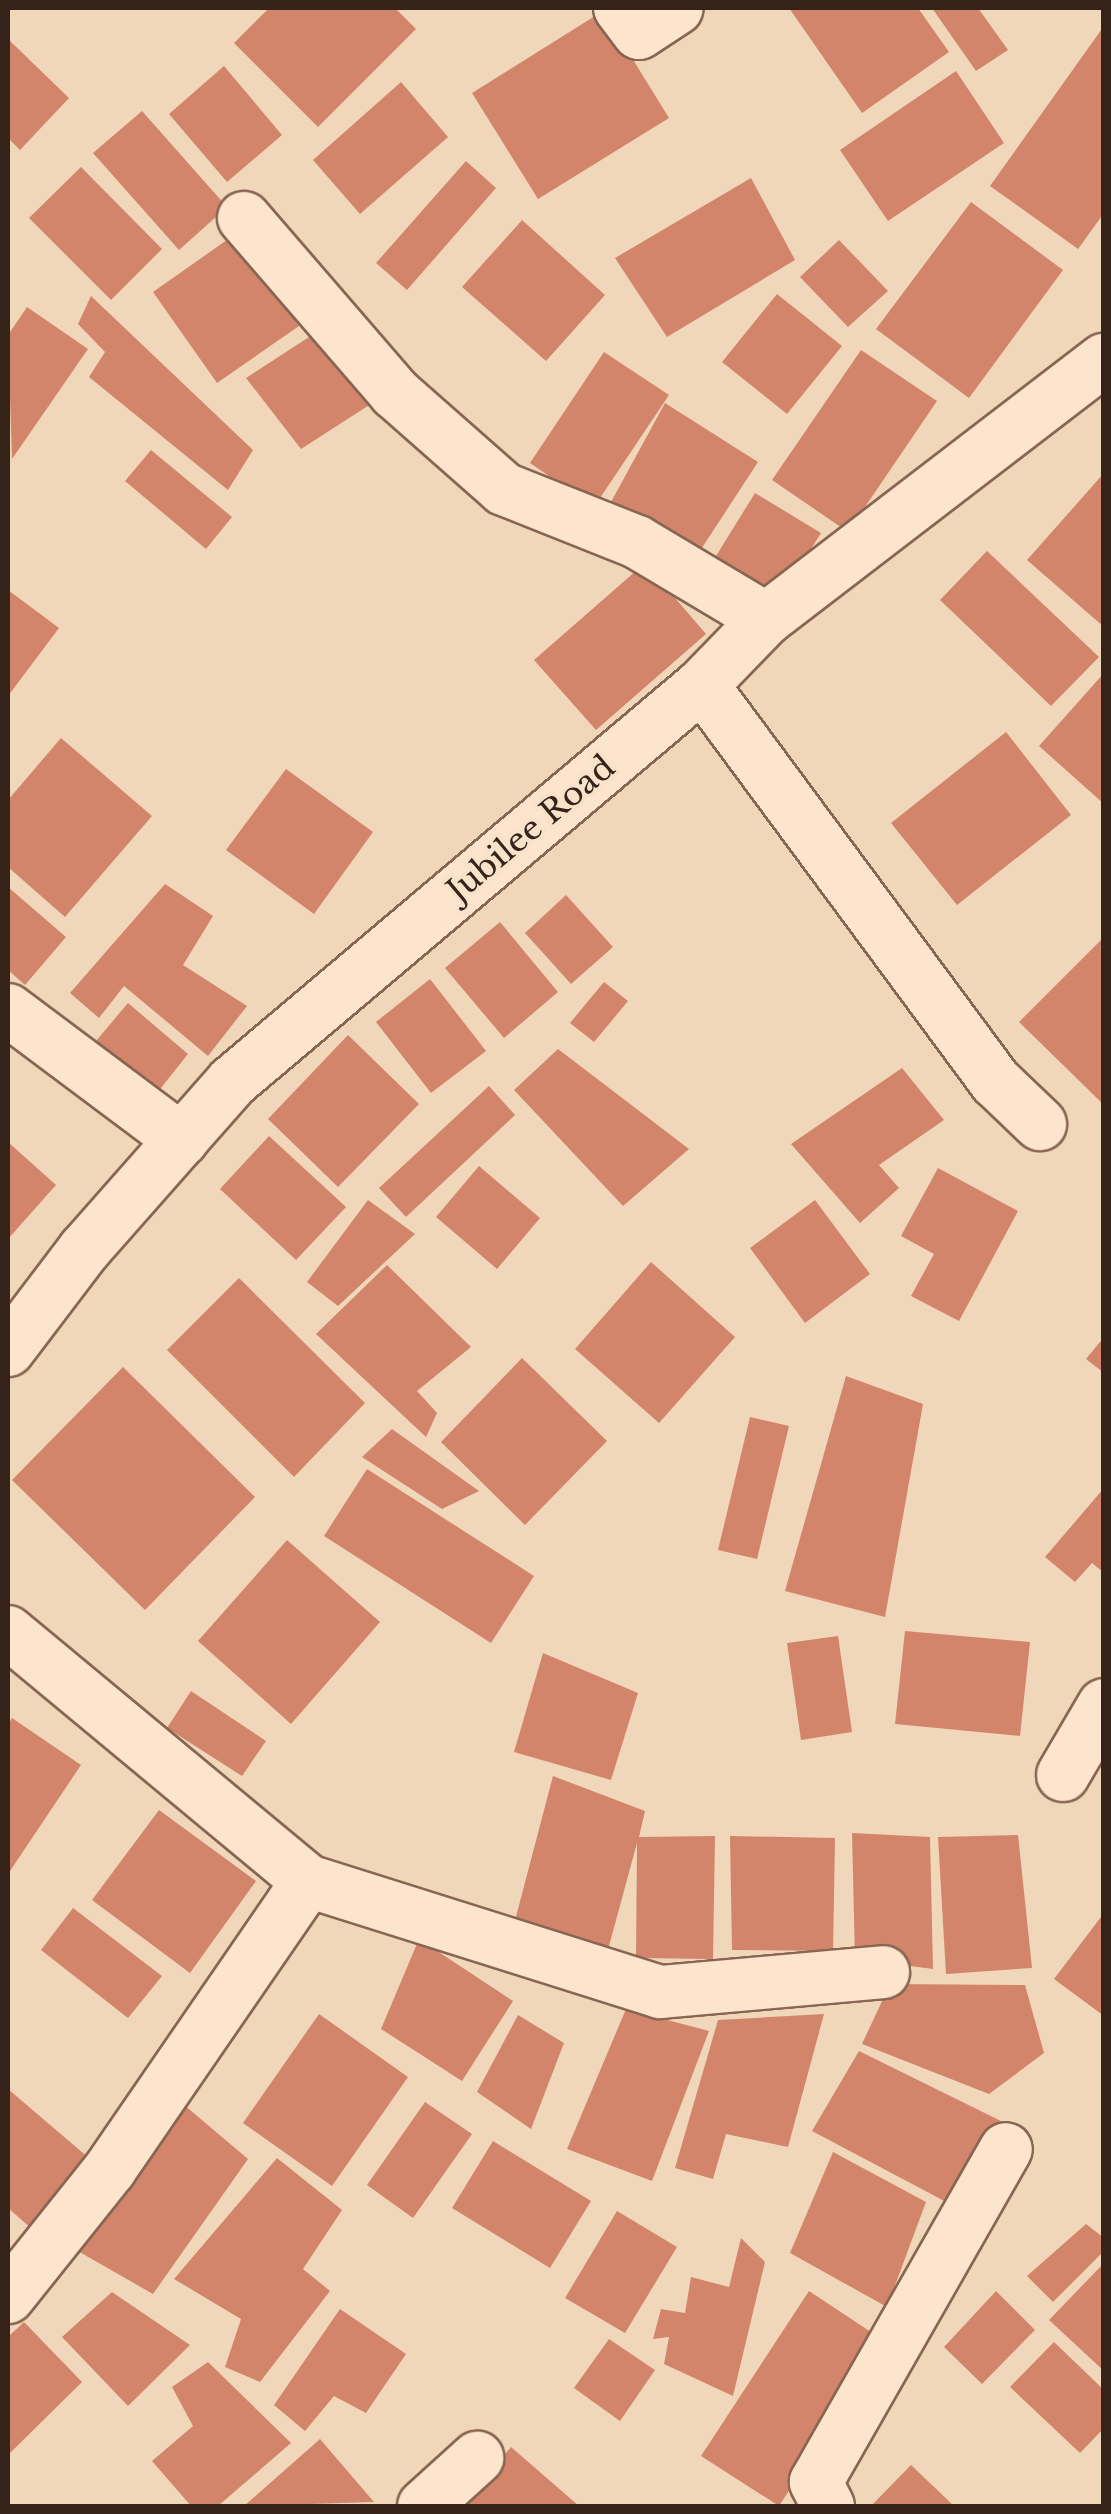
<!DOCTYPE html>
<style>
body{margin:0}
#map{position:relative;width:1111px;height:2514px;overflow:hidden;background:#f1d7b9;font-family:"Libre Baskerville",serif}
div>[style]{position:absolute}
[style*='--x']{left:calc(var(--x)*1px);top:calc(var(--y)*1px);width:calc(var(--w)*1px);rotate:calc(var(--a)*1deg)}
.building>*{inset:0;background:#d2856b}
.roads{filter:drop-shadow(2px 0 #886652) drop-shadow(-2px 0 #886652) drop-shadow(0 2px #886652) drop-shadow(0 -2px #886652)}
.street>*{height:52px;margin:-26px;padding:0 26px;transform-origin:26px;border-radius:26px;background:#fce5cc}
span{translate:-50% -50%;white-space:nowrap;text-align:center;line-height:1.15;-webkit-text-stroke:8px #f8e2c9;paint-order:stroke}
.street-label{font-size:32px;color:#352219}
.frame{position:absolute;inset:0;border:10px solid #352219;pointer-events:none}
</style>
<div id="map">
<div class="building">
<div style="clip-path:polygon(269px 8px,395px 8px,416px 29px,318px 127px,234px 43px)"></div>
<div style="clip-path:polygon(789px 8px,918px 8px,949px 52px,862px 113px)"></div>
<div style="clip-path:polygon(932px 8px,978px 8px,1008px 50px,976px 71px)"></div>
<div style="clip-path:polygon(603px 11px,669px 118px,538px 199px,472px 93px)"></div>
<div style="clip-path:polygon(1104px 26px,1104px 213px,1078px 249px,990px 186px)"></div>
<div style="clip-path:polygon(8px 39px,69px 98px,20px 150px,8px 138px)"></div>
<div style="clip-path:polygon(224px 66px,282px 135px,227px 182px,169px 114px)"></div>
<div style="clip-path:polygon(956px 71px,1004px 143px,888px 221px,840px 150px)"></div>
<div style="clip-path:polygon(401px 82px,448px 137px,360px 214px,313px 160px)"></div>
<div style="clip-path:polygon(142px 111px,227px 207px,179px 250px,93px 153px)"></div>
<div style="clip-path:polygon(466px 161px,496px 188px,407px 290px,376px 263px)"></div>
<div style="clip-path:polygon(81px 167px,162px 249px,111px 300px,29px 218px)"></div>
<div style="clip-path:polygon(751px 178px,795px 260px,667px 337px,615px 258px)"></div>
<div style="clip-path:polygon(971px 202px,1063px 270px,969px 398px,876px 329px)"></div>
<div style="clip-path:polygon(522px 220px,605px 295px,546px 361px,462px 287px)"></div>
<div style="clip-path:polygon(234px 235px,299px 326px,217px 383px,153px 292px)"></div>
<div style="clip-path:polygon(839px 240px,888px 291px,848px 327px,800px 277px)"></div>
<div style="clip-path:polygon(777px 294px,842px 346px,787px 414px,722px 362px)"></div>
<div style="clip-path:polygon(91px 296px,253px 450px,228px 490px,89px 377px,105px 352px,78px 324px)"></div>
<div style="clip-path:polygon(27px 307px,88px 349px,12px 459px,8px 335px)"></div>
<div style="clip-path:polygon(326px 326px,374px 402px,301px 449px,246px 378px)"></div>
<div style="clip-path:polygon(861px 350px,937px 401px,848px 532px,772px 480px)"></div>
<div style="clip-path:polygon(604px 352px,669px 395px,594px 507px,530px 463px)"></div>
<div style="clip-path:polygon(665px 403px,758px 462px,696px 557px,611px 502px)"></div>
<div style="clip-path:polygon(151px 450px,232px 517px,206px 549px,125px 481px)"></div>
<div style="clip-path:polygon(1104px 473px,1104px 627px,1027px 560px)"></div>
<div style="clip-path:polygon(755px 493px,821px 533px,776px 604px,711px 564px)"></div>
<div style="clip-path:polygon(987px 551px,1099px 657px,1051px 706px,940px 600px)"></div>
<div style="clip-path:polygon(645px 563px,706px 634px,596px 730px,534px 660px)"></div>
<div style="clip-path:polygon(8px 590px,59px 628px,8px 696px)"></div>
<div style="clip-path:polygon(1104px 673px,1104px 804px,1039px 746px)"></div>
<div style="clip-path:polygon(1006px 732px,1071px 815px,957px 905px,891px 823px)"></div>
<div style="clip-path:polygon(61px 738px,152px 816px,65px 917px,8px 867px,8px 800px)"></div>
<div style="clip-path:polygon(286px 769px,373px 832px,314px 914px,226px 850px)"></div>
<div style="clip-path:polygon(165px 884px,213px 916px,183px 965px,247px 1006px,208px 1056px,124px 986px,99px 1018px,70px 993px)"></div>
<div style="clip-path:polygon(8px 887px,66px 937px,25px 985px,8px 970px)"></div>
<div style="clip-path:polygon(566px 895px,613px 947px,571px 984px,525px 933px)"></div>
<div style="clip-path:polygon(500px 922px,558px 992px,504px 1038px,445px 968px)"></div>
<div style="clip-path:polygon(1104px 937px,1104px 1105px,1019px 1022px)"></div>
<div style="clip-path:polygon(430px 979px,486px 1051px,431px 1093px,376px 1022px)"></div>
<div style="clip-path:polygon(604px 982px,628px 1001px,594px 1042px,570px 1023px)"></div>
<div style="clip-path:polygon(128px 1003px,188px 1054px,153px 1098px,91px 1047px)"></div>
<div style="clip-path:polygon(348px 1035px,419px 1104px,338px 1187px,268px 1119px)"></div>
<div style="clip-path:polygon(558px 1049px,689px 1149px,623px 1206px,514px 1090px)"></div>
<div style="clip-path:polygon(902px 1068px,944px 1120px,879px 1165px,899px 1188px,860px 1223px,791px 1144px)"></div>
<div style="clip-path:polygon(489px 1086px,515px 1115px,406px 1217px,379px 1188px)"></div>
<div style="clip-path:polygon(269px 1136px,346px 1207px,296px 1260px,220px 1189px)"></div>
<div style="clip-path:polygon(8px 1142px,56px 1185px,8px 1239px)"></div>
<div style="clip-path:polygon(479px 1166px,540px 1218px,497px 1269px,436px 1217px)"></div>
<div style="clip-path:polygon(938px 1168px,1018px 1211px,959px 1321px,911px 1296px,934px 1254px,901px 1236px)"></div>
<div style="clip-path:polygon(368px 1200px,415px 1234px,338px 1306px,307px 1282px)"></div>
<div style="clip-path:polygon(815px 1200px,870px 1274px,805px 1323px,750px 1248px)"></div>
<div style="clip-path:polygon(651px 1262px,735px 1337px,659px 1423px,575px 1349px)"></div>
<div style="clip-path:polygon(387px 1265px,471px 1347px,417px 1391px,437px 1413px,426px 1437px,316px 1334px)"></div>
<div style="clip-path:polygon(239px 1278px,365px 1403px,294px 1477px,167px 1350px)"></div>
<div style="clip-path:polygon(1104px 1337px,1104px 1373px,1086px 1359px)"></div>
<div style="clip-path:polygon(522px 1358px,607px 1441px,525px 1525px,441px 1442px)"></div>
<div style="clip-path:polygon(123px 1367px,255px 1497px,145px 1610px,12px 1480px)"></div>
<div style="clip-path:polygon(846px 1376px,923px 1404px,885px 1617px,785px 1591px)"></div>
<div style="clip-path:polygon(750px 1417px,789px 1426px,757px 1559px,718px 1550px)"></div>
<div style="clip-path:polygon(392px 1429px,479px 1491px,442px 1509px,362px 1457px)"></div>
<div style="clip-path:polygon(367px 1469px,534px 1576px,491px 1643px,324px 1536px)"></div>
<div style="clip-path:polygon(1104px 1488px,1104px 1573px,1092px 1563px,1075px 1582px,1045px 1557px)"></div>
<div style="clip-path:polygon(287px 1540px,380px 1622px,291px 1724px,198px 1641px)"></div>
<div style="clip-path:polygon(905px 1631px,1030px 1642px,1020px 1736px,895px 1724px)"></div>
<div style="clip-path:polygon(838px 1636px,852px 1732px,801px 1740px,787px 1643px)"></div>
<div style="clip-path:polygon(543px 1653px,638px 1693px,611px 1780px,514px 1752px)"></div>
<div style="clip-path:polygon(191px 1691px,266px 1741px,242px 1776px,167px 1728px)"></div>
<div style="clip-path:polygon(12px 1718px,81px 1765px,8px 1874px,8px 1724px)"></div>
<div style="clip-path:polygon(553px 1776px,645px 1811px,639px 1837px,715px 1836px,713px 1959px,636px 1958px,637px 1843px,606px 1957px,513px 1928px)"></div>
<div style="clip-path:polygon(159px 1810px,256px 1881px,190px 1973px,92px 1900px)"></div>
<div style="clip-path:polygon(852px 1833px,930px 1837px,933px 1969px,855px 1959px)"></div>
<div style="clip-path:polygon(1018px 1835px,1032px 1968px,946px 1974px,938px 1837px)"></div>
<div style="clip-path:polygon(730px 1836px,835px 1838px,833px 1951px,732px 1950px)"></div>
<div style="clip-path:polygon(73px 1908px,162px 1976px,128px 2018px,41px 1950px)"></div>
<div style="clip-path:polygon(1104px 1913px,1104px 2016px,1054px 1979px)"></div>
<div style="clip-path:polygon(419px 1939px,513px 2001px,462px 2081px,381px 2029px)"></div>
<div style="clip-path:polygon(890px 1984px,1025px 1985px,1044px 2053px,989px 2094px,862px 2044px)"></div>
<div style="clip-path:polygon(626px 2009px,709px 2031px,652px 2181px,567px 2149px)"></div>
<div style="clip-path:polygon(319px 2014px,408px 2077px,332px 2186px,243px 2123px)"></div>
<div style="clip-path:polygon(824px 2014px,788px 2147px,726px 2134px,713px 2179px,675px 2168px,718px 2020px)"></div>
<div style="clip-path:polygon(518px 2015px,564px 2043px,531px 2129px,477px 2092px)"></div>
<div style="clip-path:polygon(859px 2051px,1003px 2122px,950px 2204px,812px 2131px)"></div>
<div style="clip-path:polygon(8px 2089px,90px 2159px,32px 2229px,8px 2208px)"></div>
<div style="clip-path:polygon(425px 2102px,472px 2134px,413px 2218px,367px 2185px)"></div>
<div style="clip-path:polygon(183px 2104px,248px 2159px,153px 2294px,62px 2242px)"></div>
<div style="clip-path:polygon(493px 2141px,591px 2201px,550px 2268px,452px 2208px)"></div>
<div style="clip-path:polygon(833px 2152px,926px 2202px,887px 2307px,790px 2253px)"></div>
<div style="clip-path:polygon(277px 2158px,342px 2210px,303px 2269px,330px 2291px,260px 2382px,225px 2367px,241px 2319px,174px 2279px)"></div>
<div style="clip-path:polygon(617px 2211px,677px 2247px,625px 2333px,565px 2298px)"></div>
<div style="clip-path:polygon(1086px 2224px,1104px 2238px,1104px 2251px,1053px 2302px,1027px 2276px)"></div>
<div style="clip-path:polygon(741px 2238px,765px 2262px,733px 2396px,664px 2364px,669px 2337px,653px 2339px,661px 2309px,685px 2313px,691px 2277px,729px 2287px)"></div>
<div style="clip-path:polygon(1104px 2263px,1104px 2371px,1049px 2320px)"></div>
<div style="clip-path:polygon(809px 2291px,886px 2342px,779px 2506px,701px 2456px)"></div>
<div style="clip-path:polygon(996px 2291px,1035px 2330px,982px 2384px,944px 2347px)"></div>
<div style="clip-path:polygon(112px 2292px,190px 2345px,128px 2406px,62px 2337px)"></div>
<div style="clip-path:polygon(340px 2309px,406px 2354px,366px 2413px,334px 2396px,305px 2431px,274px 2405px)"></div>
<div style="clip-path:polygon(24px 2322px,82px 2382px,8px 2455px,8px 2337px)"></div>
<div style="clip-path:polygon(609px 2339px,655px 2370px,620px 2421px,574px 2388px)"></div>
<div style="clip-path:polygon(1054px 2342px,1104px 2390px,1104px 2428px,1080px 2453px,1010px 2387px)"></div>
<div style="clip-path:polygon(208px 2362px,291px 2443px,218px 2506px,191px 2506px,152px 2461px,193px 2426px,172px 2387px)"></div>
<div style="clip-path:polygon(320px 2439px,374px 2502px,244px 2506px)"></div>
<div style="clip-path:polygon(511px 2447px,579px 2506px,460px 2506px)"></div>
<div style="clip-path:polygon(911px 2465px,954px 2506px,871px 2506px)"></div>
</div>
<div class="roads">
<div class="street">
<div style="--x:620;--y:8;--w:31;--a:53"></div>
<div style="--x:639;--y:33;--w:45;--a:-33.3"></div>
<div style="--x:244;--y:218;--w:231;--a:49.2"></div>
<div style="--x:395;--y:393;--w:145;--a:41.4"></div>
<div style="--x:504;--y:489;--w:143;--a:21.7"></div>
<div style="--x:637;--y:542;--w:150;--a:30.8"></div>
<div style="--x:702;--y:685;--w:494;--a:53.5"></div>
<div style="--x:996;--y:1082;--w:61;--a:43.7"></div>
<div style="--x:8;--y:1010;--w:217;--a:36.8"></div>
<div style="--x:8;--y:1350;--w:126;--a:-52.8"></div>
<div style="--x:84;--y:1250;--w:224;--a:-48.6"></div>
<div style="--x:232;--y:1082;--w:615;--a:-40.19"></div>
<div style="--x:702;--y:685;--w:92;--a:-45.9"></div>
<div style="--x:766;--y:619;--w:426;--a:-37.5"></div>
<div style="--x:8;--y:1632;--w:390;--a:39.7"></div>
<div style="--x:1063;--y:1775;--w:81;--a:-59.6"></div>
<div style="--x:8;--y:2297;--w:164;--a:-51.4"></div>
<div style="--x:110;--y:2169;--w:349;--a:-55.5"></div>
<div style="--x:308;--y:1881;--w:369;--a:17.5"></div>
<div style="--x:660;--y:1992;--w:224;--a:-5.1"></div>
<div style="--x:424;--y:2506;--w:72;--a:-42.2"></div>
<div style="--x:828;--y:2506;--w:27;--a:-117"></div>
<div style="--x:816;--y:2482;--w:383;--a:-60.3"></div>
</div>
</div>
<div class="street-label">
<span style="left:531px;top:829px;rotate:-40deg">Jubilee Road</span>
</div>
<div class="frame"></div>
</div>
